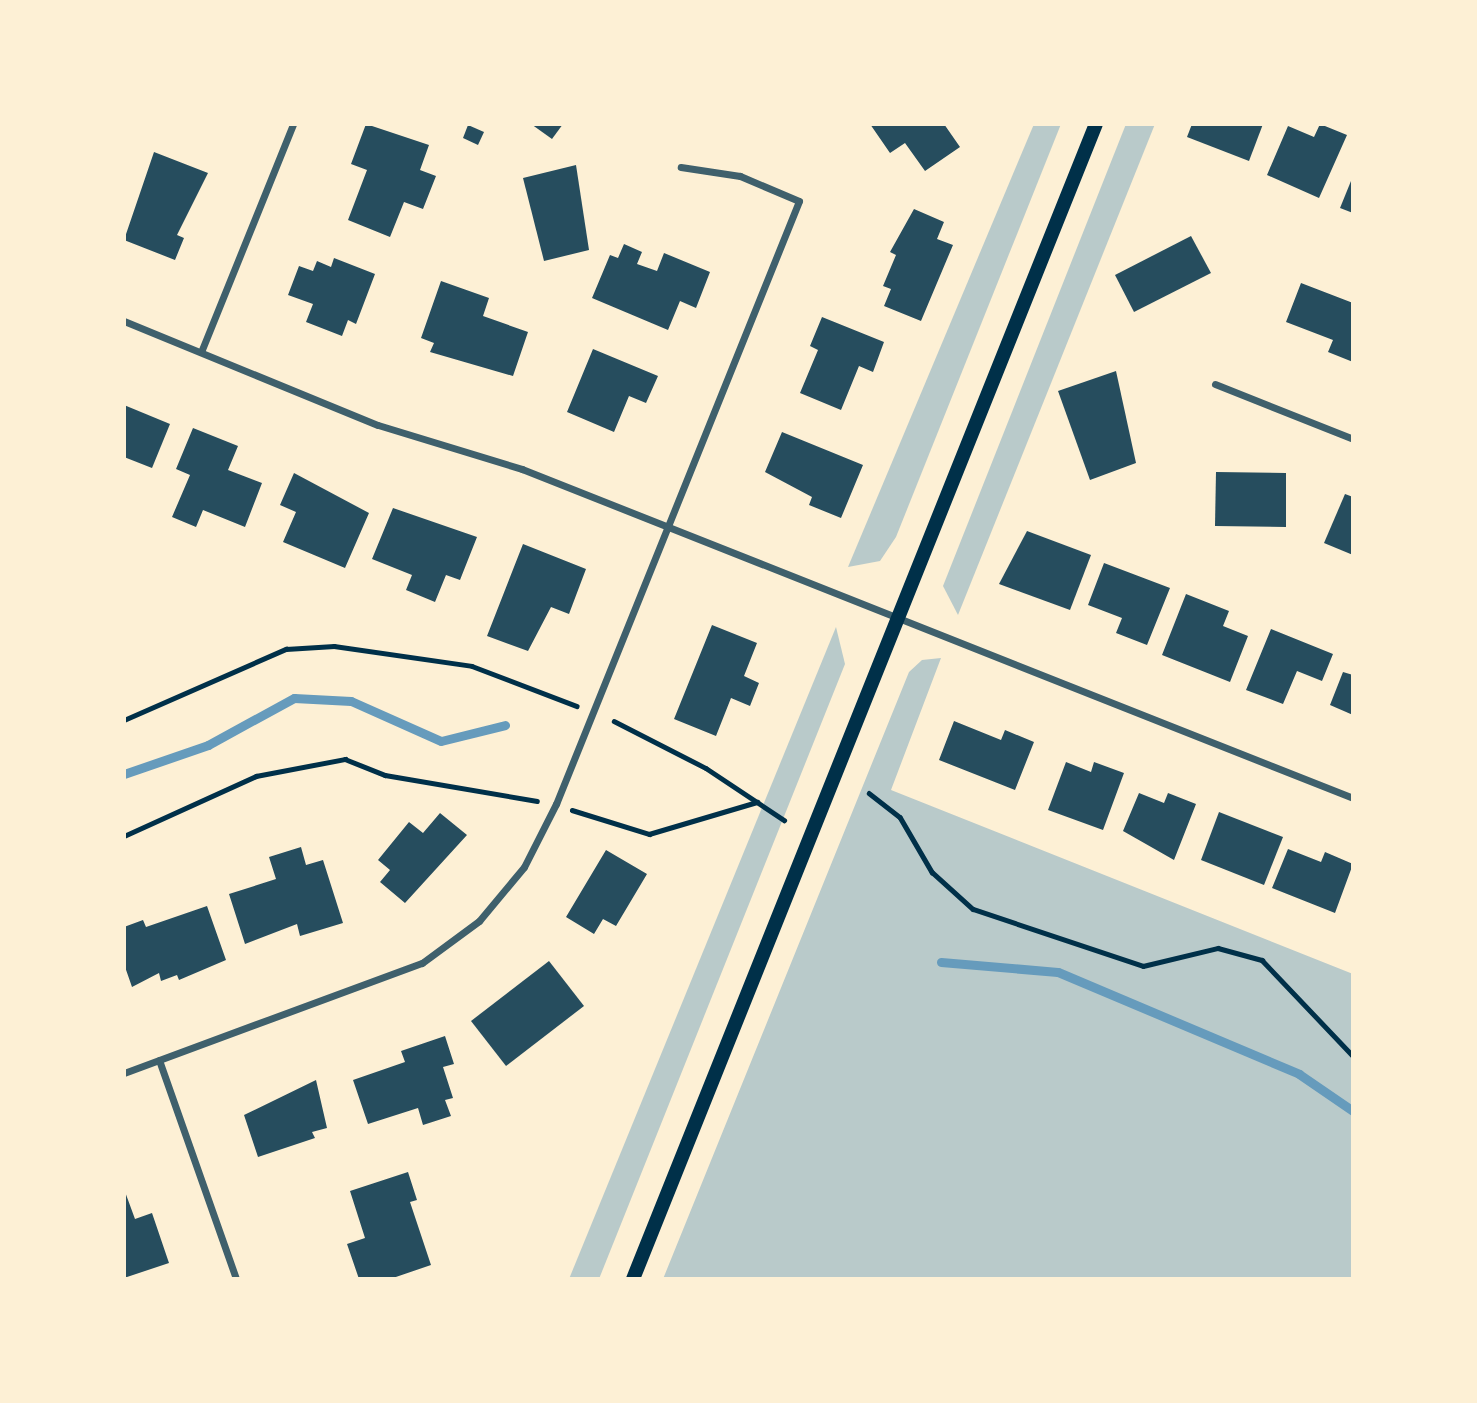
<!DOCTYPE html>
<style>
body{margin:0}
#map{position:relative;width:1477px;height:1403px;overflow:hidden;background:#fdf0d5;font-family:"Work Sans",sans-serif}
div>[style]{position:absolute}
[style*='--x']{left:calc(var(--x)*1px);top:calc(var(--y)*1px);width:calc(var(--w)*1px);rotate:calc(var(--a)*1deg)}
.green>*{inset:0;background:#b9caca}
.stream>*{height:9px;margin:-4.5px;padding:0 4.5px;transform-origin:4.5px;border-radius:4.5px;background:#669bbc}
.building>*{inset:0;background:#264d5e}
.path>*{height:4.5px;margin:-2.25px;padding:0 2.25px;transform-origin:2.25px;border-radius:2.25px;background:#003049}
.minor>*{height:7px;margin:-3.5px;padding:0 3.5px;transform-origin:3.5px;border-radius:3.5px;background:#3f606c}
.secondary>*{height:14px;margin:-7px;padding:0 7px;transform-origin:7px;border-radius:7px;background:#003049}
span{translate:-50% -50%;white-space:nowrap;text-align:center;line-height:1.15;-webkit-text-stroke:7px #fdf0d5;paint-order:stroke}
.frame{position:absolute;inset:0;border:126px solid #fdf0d5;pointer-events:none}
</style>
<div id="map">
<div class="green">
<div style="clip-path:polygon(1034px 124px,1061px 124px,896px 537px,880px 561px,848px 567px)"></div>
<div style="clip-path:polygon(1126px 124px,1155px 124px,958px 615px,943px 586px)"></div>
<div style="clip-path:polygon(836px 627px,845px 664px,599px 1279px,569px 1279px)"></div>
<div style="clip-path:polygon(941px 658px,891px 790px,1353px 974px,1353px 1279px,663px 1279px,909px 672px,922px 660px)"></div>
</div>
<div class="stream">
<div style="--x:124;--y:774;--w:89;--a:-19"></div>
<div style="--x:208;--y:745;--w:98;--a:-28.7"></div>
<div style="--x:294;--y:698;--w:57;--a:3"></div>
<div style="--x:351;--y:701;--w:98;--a:24"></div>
<div style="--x:441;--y:741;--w:66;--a:-14"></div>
<div style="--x:941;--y:962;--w:117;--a:4.9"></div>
<div style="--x:1058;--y:972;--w:262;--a:22.9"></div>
<div style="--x:1299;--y:1074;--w:65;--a:34.4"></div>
</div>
<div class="building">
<div style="clip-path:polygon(366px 124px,429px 145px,420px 170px,436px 176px,423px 209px,404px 202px,390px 237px,348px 220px,367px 170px,351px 164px)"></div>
<div style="clip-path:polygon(531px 124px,563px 124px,552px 139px)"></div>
<div style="clip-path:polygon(870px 124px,944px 124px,960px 147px,925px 171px,905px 143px,890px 153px)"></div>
<div style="clip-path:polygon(1192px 124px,1263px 124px,1249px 161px,1187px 137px)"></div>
<div style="clip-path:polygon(1320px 124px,1347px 135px,1319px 198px,1267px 175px,1288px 126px,1314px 137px)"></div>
<div style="clip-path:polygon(468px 125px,484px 132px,478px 145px,463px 138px)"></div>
<div style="clip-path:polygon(154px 152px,208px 173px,177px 235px,184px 238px,175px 260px,124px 240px)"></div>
<div style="clip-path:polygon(576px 165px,589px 250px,544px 261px,523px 178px)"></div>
<div style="clip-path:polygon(1353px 176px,1353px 213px,1340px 208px)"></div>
<div style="clip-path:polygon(914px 209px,944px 222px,937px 239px,953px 245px,921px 321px,884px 306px,891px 289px,883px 286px,896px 255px,890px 252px)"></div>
<div style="clip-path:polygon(1191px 236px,1211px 273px,1134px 312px,1115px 275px)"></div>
<div style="clip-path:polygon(624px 244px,642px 252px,637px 264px,657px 271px,664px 253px,710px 272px,696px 308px,680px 301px,668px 330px,592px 298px,610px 255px,618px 258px)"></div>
<div style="clip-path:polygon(334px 258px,375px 274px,356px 324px,348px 320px,342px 336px,306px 322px,313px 304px,288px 295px,299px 266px,313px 271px,317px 261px,331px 267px)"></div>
<div style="clip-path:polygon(441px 281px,489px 298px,483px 316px,528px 332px,513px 376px,430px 352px,434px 343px,421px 338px)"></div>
<div style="clip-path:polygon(1301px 283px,1353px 303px,1353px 362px,1328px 352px,1333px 340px,1286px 322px)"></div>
<div style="clip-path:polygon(822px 317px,884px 342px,873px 372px,859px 366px,841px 410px,800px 393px,818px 350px,810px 346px)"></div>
<div style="clip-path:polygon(593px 349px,658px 376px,646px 403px,629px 396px,614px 432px,567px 412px)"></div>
<div style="clip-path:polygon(1116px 371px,1136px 463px,1090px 480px,1058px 391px)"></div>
<div style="clip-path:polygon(124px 405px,170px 424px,152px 468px,124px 457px)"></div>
<div style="clip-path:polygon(193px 428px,238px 446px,228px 470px,262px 483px,245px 527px,203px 510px,196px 527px,172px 517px,190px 475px,176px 469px)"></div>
<div style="clip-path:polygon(782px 432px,863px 465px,841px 518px,809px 505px,812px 497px,765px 472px)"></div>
<div style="clip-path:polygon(1216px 472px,1286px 473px,1286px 527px,1215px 526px)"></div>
<div style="clip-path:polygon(294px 473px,369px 513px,345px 568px,283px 542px,296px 512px,280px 505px)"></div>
<div style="clip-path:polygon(1345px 494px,1353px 497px,1353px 555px,1324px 543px)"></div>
<div style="clip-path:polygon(393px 508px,477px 537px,460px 580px,446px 575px,435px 602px,406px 590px,412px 575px,372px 559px)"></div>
<div style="clip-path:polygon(1027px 531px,1091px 555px,1070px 610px,999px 584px)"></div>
<div style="clip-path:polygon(523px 544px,586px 569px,569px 614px,551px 607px,528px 651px,487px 636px)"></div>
<div style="clip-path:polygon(1104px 563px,1170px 588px,1147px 645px,1116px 633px,1122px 618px,1088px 605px)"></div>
<div style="clip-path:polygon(1186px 594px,1229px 611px,1223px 626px,1248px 636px,1230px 682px,1162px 655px)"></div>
<div style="clip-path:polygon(712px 625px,757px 643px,744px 676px,759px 683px,750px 706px,731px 698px,716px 736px,674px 719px)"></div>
<div style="clip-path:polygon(1271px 629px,1333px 654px,1322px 681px,1297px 671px,1283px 704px,1246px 690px)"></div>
<div style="clip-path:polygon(1343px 672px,1353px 675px,1353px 715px,1330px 705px)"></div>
<div style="clip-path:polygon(954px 721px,1001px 740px,1005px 730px,1034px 742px,1015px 790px,939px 760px)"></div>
<div style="clip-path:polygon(1066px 762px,1091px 772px,1094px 762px,1124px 773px,1103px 830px,1048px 810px)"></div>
<div style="clip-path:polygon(1139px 793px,1164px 803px,1168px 793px,1196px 804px,1174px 860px,1123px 831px)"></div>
<div style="clip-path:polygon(1219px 812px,1283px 837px,1264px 885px,1201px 860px)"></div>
<div style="clip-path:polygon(440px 813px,467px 835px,405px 903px,380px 882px,390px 870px,378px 860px,409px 822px,423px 833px)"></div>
<div style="clip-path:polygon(301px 847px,306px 865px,323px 860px,343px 923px,300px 936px,297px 924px,245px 944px,229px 894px,276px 879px,269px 857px)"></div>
<div style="clip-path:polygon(1288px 849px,1321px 862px,1325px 852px,1353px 864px,1335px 913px,1272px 888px)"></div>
<div style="clip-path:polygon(606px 850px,647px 874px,616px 926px,603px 919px,594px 934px,566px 917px)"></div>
<div style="clip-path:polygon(207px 906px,226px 960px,179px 980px,177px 975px,161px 981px,159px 973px,132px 987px,124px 964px,124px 927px,143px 920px,146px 927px)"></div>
<div style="clip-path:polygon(549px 961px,584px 1006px,506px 1066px,471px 1021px)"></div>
<div style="clip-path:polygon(445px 1036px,454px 1064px,443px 1067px,453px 1098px,445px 1100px,451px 1116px,423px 1125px,418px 1108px,368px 1124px,353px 1080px,405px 1062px,401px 1051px)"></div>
<div style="clip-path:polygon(316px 1080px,327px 1128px,312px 1132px,315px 1138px,258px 1157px,244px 1115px)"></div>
<div style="clip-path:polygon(408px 1172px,417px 1200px,410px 1202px,431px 1265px,390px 1279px,359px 1279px,347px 1244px,365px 1238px,350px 1191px)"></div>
<div style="clip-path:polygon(124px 1189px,135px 1219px,152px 1213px,169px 1263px,124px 1278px)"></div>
</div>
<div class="path">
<div style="--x:124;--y:720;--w:177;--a:-23.7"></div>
<div style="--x:286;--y:649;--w:48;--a:-3.6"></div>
<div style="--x:334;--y:646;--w:139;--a:8.2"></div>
<div style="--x:472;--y:666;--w:112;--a:20.9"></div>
<div style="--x:614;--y:721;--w:103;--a:27.1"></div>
<div style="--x:706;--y:768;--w:94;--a:33.7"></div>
<div style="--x:869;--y:793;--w:39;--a:38"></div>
<div style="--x:900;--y:817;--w:64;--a:59.8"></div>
<div style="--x:932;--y:872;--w:55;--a:42.1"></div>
<div style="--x:973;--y:909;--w:179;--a:18.5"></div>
<div style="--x:1143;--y:966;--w:77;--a:-13.5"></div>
<div style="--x:1218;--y:948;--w:46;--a:15.3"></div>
<div style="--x:1262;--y:960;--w:132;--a:46.5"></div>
<div style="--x:572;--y:810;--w:81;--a:17.3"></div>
<div style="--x:649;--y:834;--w:113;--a:-16.5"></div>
<div style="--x:124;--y:836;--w:145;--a:-24.4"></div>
<div style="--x:256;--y:776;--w:91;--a:-10.8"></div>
<div style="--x:345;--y:759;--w:43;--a:21.8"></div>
<div style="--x:385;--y:775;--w:154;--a:9.7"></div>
</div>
<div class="minor">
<div style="--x:124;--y:321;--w:274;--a:22.3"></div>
<div style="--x:378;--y:425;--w:151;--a:17"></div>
<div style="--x:522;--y:469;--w:894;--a:21.6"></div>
<div style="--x:201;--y:352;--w:246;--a:-68"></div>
<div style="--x:1215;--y:384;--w:149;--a:21.7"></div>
<div style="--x:159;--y:1060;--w:232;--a:70.6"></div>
<div style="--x:124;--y:1073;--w:318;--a:-20.3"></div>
<div style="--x:422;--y:963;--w:71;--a:-36.4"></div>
<div style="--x:479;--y:921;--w:70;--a:-50.2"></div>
<div style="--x:524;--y:867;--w:71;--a:-63.1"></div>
<div style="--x:556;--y:804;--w:650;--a:-68.05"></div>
<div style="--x:799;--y:201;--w:64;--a:-157"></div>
<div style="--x:740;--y:176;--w:60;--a:-171.3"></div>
</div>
<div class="secondary">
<div style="--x:633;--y:1279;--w:1244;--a:-68.16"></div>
</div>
<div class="frame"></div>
</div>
